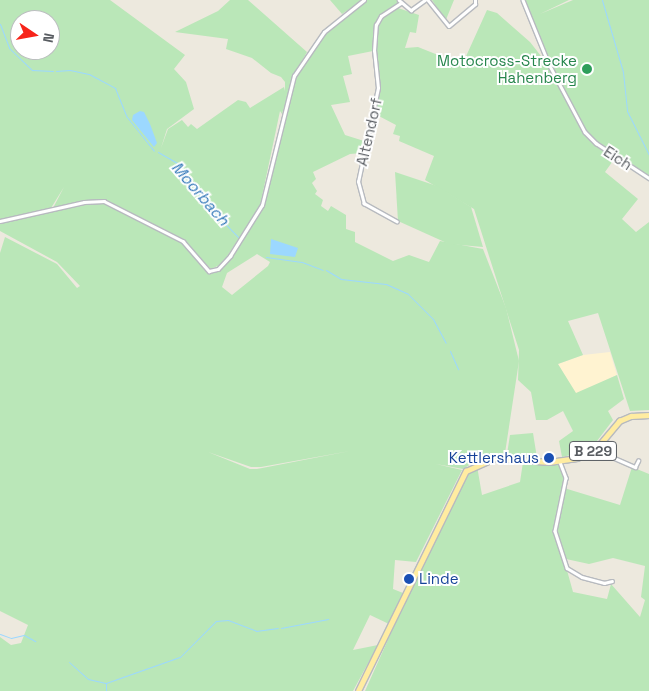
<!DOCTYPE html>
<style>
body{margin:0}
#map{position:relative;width:649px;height:691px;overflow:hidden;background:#ede9de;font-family:"Space Grotesk",sans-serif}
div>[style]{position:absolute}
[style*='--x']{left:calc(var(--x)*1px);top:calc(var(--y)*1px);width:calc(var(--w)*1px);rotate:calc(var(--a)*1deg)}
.commercial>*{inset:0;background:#fff3d1}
.green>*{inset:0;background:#bae7b8}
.water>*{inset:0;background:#9cd8ff}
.stream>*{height:1px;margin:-0.5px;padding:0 0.5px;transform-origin:0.5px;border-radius:0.5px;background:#9cd8ff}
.roads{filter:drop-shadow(1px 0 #b7babf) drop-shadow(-1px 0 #b7babf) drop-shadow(0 1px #b7babf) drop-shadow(0 -1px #b7babf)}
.minor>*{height:2.5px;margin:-1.25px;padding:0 1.25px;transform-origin:1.25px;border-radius:1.25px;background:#fff}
.primary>*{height:4.5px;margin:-2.25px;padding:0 2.25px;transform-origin:2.25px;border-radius:2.25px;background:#ffeca1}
.dots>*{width:14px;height:14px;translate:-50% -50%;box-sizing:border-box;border:2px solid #fff;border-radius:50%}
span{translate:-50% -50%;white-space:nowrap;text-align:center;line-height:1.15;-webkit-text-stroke:4px #fff;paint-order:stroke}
.shield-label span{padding:1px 4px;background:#fff;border:1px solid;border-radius:4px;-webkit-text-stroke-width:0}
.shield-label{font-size:14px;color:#585c61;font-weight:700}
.leisure-label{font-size:15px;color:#27864d}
.right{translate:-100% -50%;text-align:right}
.street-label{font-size:15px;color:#585c61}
.transit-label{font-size:15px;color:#164399}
.left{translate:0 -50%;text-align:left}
.water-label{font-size:16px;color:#3278b8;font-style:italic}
.north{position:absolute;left:10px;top:10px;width:50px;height:50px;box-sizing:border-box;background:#fff;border:1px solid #bcbec0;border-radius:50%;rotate:102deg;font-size:14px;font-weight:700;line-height:20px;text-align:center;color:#585c61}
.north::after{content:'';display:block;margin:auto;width:18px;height:22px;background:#f7241a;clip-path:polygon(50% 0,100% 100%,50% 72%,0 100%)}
</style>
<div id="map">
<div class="commercial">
<div style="clip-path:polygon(610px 352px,617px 375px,576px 394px,558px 364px,583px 355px)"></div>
</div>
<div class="green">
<div style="clip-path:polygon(evenodd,0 0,110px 0,185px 55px,174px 69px,186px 82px,194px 109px,167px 129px,161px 148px,168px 129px,182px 120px,188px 127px,191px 124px,197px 129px,238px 100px,246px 102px,250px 108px,284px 87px,285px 91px,285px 82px,281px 77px,271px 73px,252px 58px,226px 49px,228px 39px,175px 32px,218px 11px,230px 0,248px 0,307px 52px,294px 75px,282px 114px,280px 111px,260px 206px,222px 264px,211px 269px,184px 242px,102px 200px,84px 200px,53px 208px,64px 187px,51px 208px,0 220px,0 0,20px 20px,50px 20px,50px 50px,20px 50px,20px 20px)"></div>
<div style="clip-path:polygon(330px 0,363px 0,342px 14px)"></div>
<div style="clip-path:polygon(evenodd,365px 0,398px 0,400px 3px,378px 20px,373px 51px,348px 56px,352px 74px,343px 76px,350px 102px,331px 105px,345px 135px,364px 141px,362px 153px,350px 154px,313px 172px,316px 179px,312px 183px,317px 191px,315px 194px,323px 200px,321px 206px,328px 211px,331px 206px,346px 215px,346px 229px,355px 232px,355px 242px,393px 261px,409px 255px,429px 262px,440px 241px,483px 249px,506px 308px,519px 361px,505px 453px,482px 457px,463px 469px,436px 464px,462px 470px,416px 562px,395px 560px,393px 589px,403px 593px,389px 624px,370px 615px,353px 650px,378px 645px,353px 691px,0 691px,0 637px,11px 645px,21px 643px,28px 625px,0 611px,0 253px,5px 237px,57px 264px,77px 288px,80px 286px,57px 262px,0 231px,0 222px,101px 202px,182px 242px,209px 272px,221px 269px,263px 206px,294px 76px,324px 33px,365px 0,257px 254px,270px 262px,268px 266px,232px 295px,222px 287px,227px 273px,257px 254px,365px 0,350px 451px,257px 469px,250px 469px,208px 452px,251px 467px,261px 467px,350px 451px)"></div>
<div style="clip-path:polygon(432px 0,454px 0,445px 22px,438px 9px)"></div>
<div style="clip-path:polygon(525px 0,569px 0,540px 14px,573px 0,649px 0,649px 176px,597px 142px,586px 131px,551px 64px)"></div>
<div style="clip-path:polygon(398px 8px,419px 15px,416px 33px,410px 32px,405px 48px,418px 47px,443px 57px,446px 63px,451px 64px,456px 60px,463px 63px,487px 10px,497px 13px,530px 42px,548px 65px,583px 133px,615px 158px,605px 172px,638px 199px,622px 219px,636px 232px,649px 222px,649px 410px,630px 411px,598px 313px,568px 321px,583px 355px,558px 364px,576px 393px,617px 375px,624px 399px,608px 411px,613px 420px,597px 441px,579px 453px,562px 457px,559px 441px,573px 431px,563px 411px,547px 420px,536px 420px,531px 392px,518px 380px,519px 350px,474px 209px,425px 180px,434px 156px,399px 141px,400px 136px,393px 134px,396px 125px,375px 114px,379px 88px,375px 50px,378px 22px)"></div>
<div style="clip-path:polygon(395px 172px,437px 186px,471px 207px,483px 247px,449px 244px,398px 221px)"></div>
<div style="clip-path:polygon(533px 433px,537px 458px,507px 454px,510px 435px)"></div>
<div style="clip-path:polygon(523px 462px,560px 463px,565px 475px,555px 527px,573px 592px,607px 599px,611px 584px,640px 617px,645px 600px,641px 597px,645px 566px,613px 558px,589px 564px,566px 559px,556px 528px,564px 488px,620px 505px,632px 467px,649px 474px,649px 691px,365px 691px,447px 508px,465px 476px,477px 466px,482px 495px,520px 482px)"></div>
</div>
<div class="water">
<div style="clip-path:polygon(140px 111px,144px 112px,150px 124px,157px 143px,154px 147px,132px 120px,133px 115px)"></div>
<div style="clip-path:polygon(271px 239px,298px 248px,295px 257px,270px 254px)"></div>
</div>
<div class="stream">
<div style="--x:602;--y:0;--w:75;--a:73.7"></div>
<div style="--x:623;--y:72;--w:39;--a:84"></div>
<div style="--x:627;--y:111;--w:49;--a:63.4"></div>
<div style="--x:0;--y:24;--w:26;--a:69"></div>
<div style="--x:9;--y:48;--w:32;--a:44"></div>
<div style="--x:32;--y:70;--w:21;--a:3"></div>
<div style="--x:56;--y:71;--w:14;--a:-4"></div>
<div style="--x:70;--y:70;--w:19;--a:12"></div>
<div style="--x:89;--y:74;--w:30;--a:28"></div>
<div style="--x:115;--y:88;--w:31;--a:68"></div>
<div style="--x:127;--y:117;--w:43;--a:51.5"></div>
<div style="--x:158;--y:152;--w:24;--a:30"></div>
<div style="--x:179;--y:164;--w:47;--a:56.3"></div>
<div style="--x:205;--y:203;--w:49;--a:45.8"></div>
<div style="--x:266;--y:257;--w:36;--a:8"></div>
<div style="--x:302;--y:262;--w:22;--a:21"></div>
<div style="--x:326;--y:270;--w:17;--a:31"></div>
<div style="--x:341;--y:279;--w:45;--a:6.3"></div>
<div style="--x:386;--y:284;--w:24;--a:24"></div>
<div style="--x:408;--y:294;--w:35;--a:45"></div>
<div style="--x:433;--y:319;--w:27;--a:62"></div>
<div style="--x:450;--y:351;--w:20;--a:66"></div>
<div style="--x:281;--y:628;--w:48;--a:-10.8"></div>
<div style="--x:0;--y:634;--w:12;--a:20"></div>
<div style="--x:11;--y:638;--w:13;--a:-13"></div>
<div style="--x:24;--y:635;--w:13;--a:29"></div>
<div style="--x:69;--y:662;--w:25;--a:42"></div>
<div style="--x:88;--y:679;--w:18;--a:13"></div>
<div style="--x:106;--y:683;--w:78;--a:-19.4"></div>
<div style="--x:180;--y:657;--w:51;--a:-45"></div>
<div style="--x:216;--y:621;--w:12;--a:-5"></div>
<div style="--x:228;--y:620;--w:30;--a:21"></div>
<div style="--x:256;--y:631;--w:22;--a:-8"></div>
<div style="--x:106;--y:683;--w:8;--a:90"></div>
</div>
<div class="roads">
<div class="minor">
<div style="--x:399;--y:0;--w:16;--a:40"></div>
<div style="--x:411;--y:10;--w:17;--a:-36"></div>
<div style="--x:428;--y:0;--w:33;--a:51"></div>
<div style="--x:449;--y:26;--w:34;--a:-40"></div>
<div style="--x:475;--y:4;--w:4;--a:-90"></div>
<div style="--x:523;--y:0;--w:69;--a:67.9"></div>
<div style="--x:549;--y:64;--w:77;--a:62.1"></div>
<div style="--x:585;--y:132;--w:16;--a:45"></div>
<div style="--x:596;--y:143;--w:64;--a:33.4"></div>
<div style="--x:0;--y:221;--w:86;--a:-12.7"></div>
<div style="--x:84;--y:202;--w:20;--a:-3"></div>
<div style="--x:104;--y:201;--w:89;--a:26.9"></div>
<div style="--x:183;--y:241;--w:40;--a:49"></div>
<div style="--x:209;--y:271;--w:9;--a:-13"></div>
<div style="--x:218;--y:269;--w:18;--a:-47"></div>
<div style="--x:230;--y:256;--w:60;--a:-57.9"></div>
<div style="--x:262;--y:205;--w:133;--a:-76.1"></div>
<div style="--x:294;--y:76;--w:53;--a:-55.7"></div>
<div style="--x:324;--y:32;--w:51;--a:-38.7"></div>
<div style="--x:397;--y:222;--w:38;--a:-151"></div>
<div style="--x:364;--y:204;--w:23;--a:-105"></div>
<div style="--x:358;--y:182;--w:96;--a:-78"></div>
<div style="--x:378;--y:88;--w:37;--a:-96"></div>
<div style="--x:374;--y:51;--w:26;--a:-86"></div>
<div style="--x:376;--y:25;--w:10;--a:-61"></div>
<div style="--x:381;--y:16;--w:24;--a:-33"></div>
<div style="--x:596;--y:450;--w:43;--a:23.6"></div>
<div style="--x:635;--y:467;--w:7;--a:-63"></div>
<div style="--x:560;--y:462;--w:17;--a:69"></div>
<div style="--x:566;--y:478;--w:54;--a:101.7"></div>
<div style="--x:555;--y:531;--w:39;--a:72"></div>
<div style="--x:567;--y:568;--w:17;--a:31"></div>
<div style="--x:582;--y:577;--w:23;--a:15"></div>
<div style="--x:604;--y:583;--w:8;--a:-14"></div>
</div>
<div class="primary">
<div style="--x:358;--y:691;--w:245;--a:-63.9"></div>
<div style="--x:466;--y:471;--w:32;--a:-24"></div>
<div style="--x:495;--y:458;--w:54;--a:4.2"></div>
<div style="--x:549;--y:462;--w:28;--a:-8"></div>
<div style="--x:577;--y:458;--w:20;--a:-24"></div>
<div style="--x:595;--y:450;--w:38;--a:-50"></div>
<div style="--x:619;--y:421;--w:13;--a:-23"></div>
<div style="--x:631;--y:416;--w:18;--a:-3"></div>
</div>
</div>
<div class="dots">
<div style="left:587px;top:69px;background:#2e9e5b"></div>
<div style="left:549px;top:458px;background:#1a4fb4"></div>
<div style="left:409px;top:579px;background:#1a4fb4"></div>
</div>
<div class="shield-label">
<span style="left:593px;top:451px">B 229</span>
</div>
<div class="leisure-label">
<span class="right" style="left:577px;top:69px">Motocross-Strecke<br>Hahenberg</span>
</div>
<div class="street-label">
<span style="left:369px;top:132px;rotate:-77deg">Altendorf</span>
<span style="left:618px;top:158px;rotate:33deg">Eich</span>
</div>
<div class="transit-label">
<span class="right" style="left:539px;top:458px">Kettlershaus</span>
<span class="left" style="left:419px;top:579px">Linde</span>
</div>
<div class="water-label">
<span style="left:200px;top:194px;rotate:49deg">Moorbach</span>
</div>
<div class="north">N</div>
</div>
